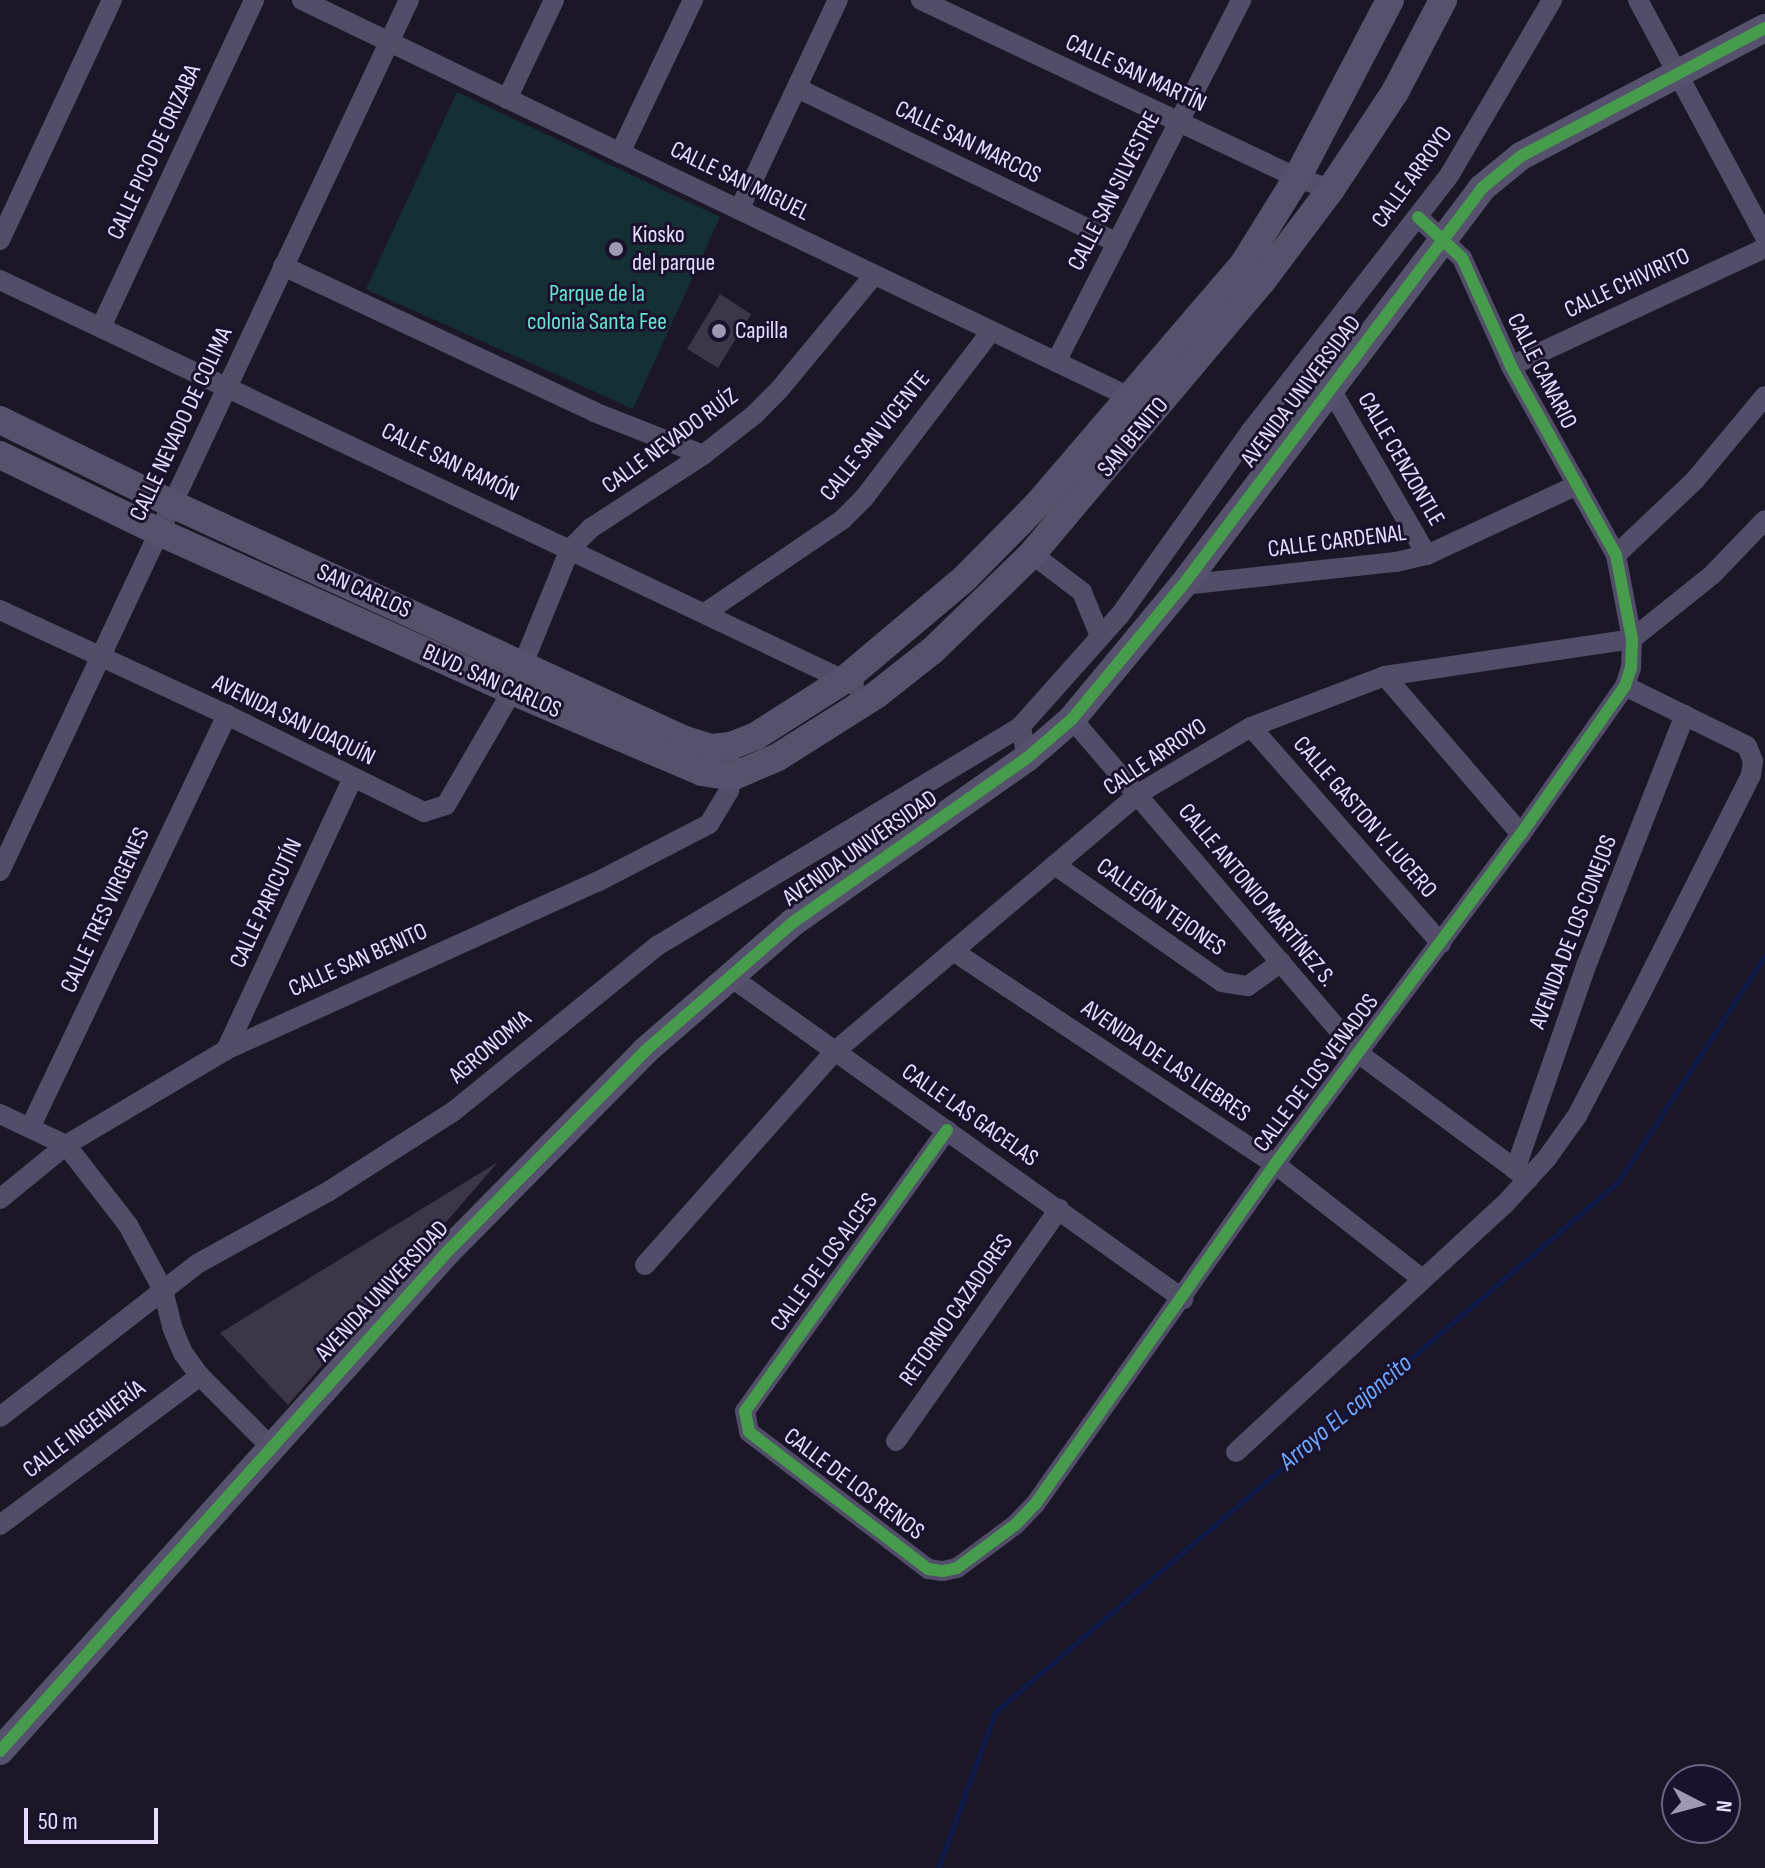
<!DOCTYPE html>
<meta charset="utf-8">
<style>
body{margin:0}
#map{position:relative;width:1765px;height:1868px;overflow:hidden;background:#1c1727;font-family:"Sofia Sans Condensed",sans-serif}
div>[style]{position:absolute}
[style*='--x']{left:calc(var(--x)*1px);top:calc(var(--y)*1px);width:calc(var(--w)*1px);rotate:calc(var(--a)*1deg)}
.green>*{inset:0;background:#153035}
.stream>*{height:5px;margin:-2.5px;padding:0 2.5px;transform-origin:2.5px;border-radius:2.5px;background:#0d1a4a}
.building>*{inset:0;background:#3c3648}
.street>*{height:20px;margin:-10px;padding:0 10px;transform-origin:10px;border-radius:10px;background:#524d68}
.secondary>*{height:28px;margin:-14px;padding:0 14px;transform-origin:14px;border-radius:14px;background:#56516d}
.cycleway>*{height:12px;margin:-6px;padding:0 6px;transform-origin:6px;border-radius:6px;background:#469c4c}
.dots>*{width:22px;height:22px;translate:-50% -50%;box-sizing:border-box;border:4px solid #1a112d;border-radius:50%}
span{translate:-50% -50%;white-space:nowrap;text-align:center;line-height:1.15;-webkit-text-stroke:6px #1a112d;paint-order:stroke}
.street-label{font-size:24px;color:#e6deff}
.poi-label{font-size:24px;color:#e6deff}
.left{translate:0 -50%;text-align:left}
.park-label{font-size:24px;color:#66e3d3}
.water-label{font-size:26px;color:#6ca8ff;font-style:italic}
.north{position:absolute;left:1661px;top:1764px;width:80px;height:80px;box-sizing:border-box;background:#1a112d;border:2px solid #6c6381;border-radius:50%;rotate:96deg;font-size:22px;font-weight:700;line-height:32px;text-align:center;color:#e6deff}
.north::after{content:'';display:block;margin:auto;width:28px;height:36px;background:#9f98b3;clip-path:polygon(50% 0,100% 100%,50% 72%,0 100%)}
.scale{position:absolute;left:24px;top:1808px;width:134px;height:36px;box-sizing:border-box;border:4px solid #e6deff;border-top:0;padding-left:10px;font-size:24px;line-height:28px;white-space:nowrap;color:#e6deff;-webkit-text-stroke:6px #1a112d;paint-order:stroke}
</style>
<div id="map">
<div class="green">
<div style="clip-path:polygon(457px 92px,720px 217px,633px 409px,366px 289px)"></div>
</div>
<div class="stream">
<div style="--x:938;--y:1868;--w:166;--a:-69.9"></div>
<div style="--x:995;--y:1712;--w:818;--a:-40.39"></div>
<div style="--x:1618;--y:1182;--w:270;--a:-57"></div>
</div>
<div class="building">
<div style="clip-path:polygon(720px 294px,751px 314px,718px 368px,687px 349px)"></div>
<div style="clip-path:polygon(498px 1162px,288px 1405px,220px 1333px)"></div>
</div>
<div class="street">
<div style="--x:302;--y:0;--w:927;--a:25.63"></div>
<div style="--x:921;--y:0;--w:416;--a:25.3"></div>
<div style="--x:1297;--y:178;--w:36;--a:18"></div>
<div style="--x:1638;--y:0;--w:269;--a:61.8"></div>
<div style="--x:797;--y:88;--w:356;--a:25.8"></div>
<div style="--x:507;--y:99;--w:110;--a:-64.6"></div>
<div style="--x:620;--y:153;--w:170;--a:-64.5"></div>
<div style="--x:739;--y:210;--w:232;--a:-64.8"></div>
<div style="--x:0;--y:240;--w:265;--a:-65"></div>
<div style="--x:283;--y:266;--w:344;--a:25.1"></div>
<div style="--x:594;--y:412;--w:117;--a:21.5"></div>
<div style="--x:0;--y:280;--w:945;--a:25.37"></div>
<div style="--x:101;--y:327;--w:361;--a:-64.9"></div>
<div style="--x:1056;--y:362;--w:407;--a:-62.9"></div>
<div style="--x:1511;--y:366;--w:280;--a:-24.9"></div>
<div style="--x:1330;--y:388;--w:193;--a:59.9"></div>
<div style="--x:1032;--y:554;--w:63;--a:37.2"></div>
<div style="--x:1082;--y:592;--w:48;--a:67.8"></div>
<div style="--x:1616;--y:555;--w:109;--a:-43.5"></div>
<div style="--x:1695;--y:480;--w:109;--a:-50.2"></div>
<div style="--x:1183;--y:585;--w:214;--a:-6.2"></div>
<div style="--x:1396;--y:562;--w:32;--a:-13"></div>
<div style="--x:1427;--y:555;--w:166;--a:-25"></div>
<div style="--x:0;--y:610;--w:250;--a:24.8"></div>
<div style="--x:227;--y:715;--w:220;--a:26.2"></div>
<div style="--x:424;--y:812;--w:23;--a:-18"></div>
<div style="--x:446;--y:805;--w:132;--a:-59.9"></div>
<div style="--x:705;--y:613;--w:166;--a:-34.2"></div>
<div style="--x:842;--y:520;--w:31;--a:-45"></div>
<div style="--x:864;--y:498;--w:210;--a:-52.7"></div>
<div style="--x:523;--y:664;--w:124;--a:-67.8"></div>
<div style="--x:570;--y:549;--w:30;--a:-45"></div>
<div style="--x:591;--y:528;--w:134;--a:-33.1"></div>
<div style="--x:703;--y:455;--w:65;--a:-38.1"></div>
<div style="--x:754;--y:415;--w:35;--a:-45"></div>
<div style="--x:779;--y:390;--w:149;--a:-50.4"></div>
<div style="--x:1385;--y:676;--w:208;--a:49.3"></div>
<div style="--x:1072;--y:719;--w:440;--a:49.4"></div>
<div style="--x:1358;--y:1053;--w:212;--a:36.5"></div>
<div style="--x:1251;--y:727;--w:288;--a:48.7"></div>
<div style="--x:1027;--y:758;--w:33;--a:-101"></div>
<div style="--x:1021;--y:726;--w:149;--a:-48.3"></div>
<div style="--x:1120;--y:615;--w:226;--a:-54.6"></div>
<div style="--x:1251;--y:431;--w:325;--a:-52.2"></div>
<div style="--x:1450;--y:174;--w:202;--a:-59.6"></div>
<div style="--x:1055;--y:865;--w:204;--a:35"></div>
<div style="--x:1222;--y:982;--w:26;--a:9"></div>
<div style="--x:1248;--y:986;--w:41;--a:-36"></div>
<div style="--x:0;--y:871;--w:962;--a:-64.85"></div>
<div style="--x:953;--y:951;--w:386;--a:33.5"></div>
<div style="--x:1275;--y:1164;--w:187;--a:38"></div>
<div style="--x:728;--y:975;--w:559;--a:35.45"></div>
<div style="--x:226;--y:1050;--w:300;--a:-65"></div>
<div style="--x:0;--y:1114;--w:73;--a:25.2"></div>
<div style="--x:66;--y:1145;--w:101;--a:52.2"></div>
<div style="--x:128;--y:1225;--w:74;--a:61.7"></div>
<div style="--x:163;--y:1290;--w:38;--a:76"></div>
<div style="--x:172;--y:1327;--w:28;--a:67"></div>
<div style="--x:183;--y:1353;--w:29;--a:54"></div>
<div style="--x:200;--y:1376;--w:99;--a:45"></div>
<div style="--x:30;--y:1128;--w:458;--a:-64.5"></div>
<div style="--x:947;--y:1130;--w:346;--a:125.7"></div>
<div style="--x:745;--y:1411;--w:21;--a:79"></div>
<div style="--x:749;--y:1432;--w:225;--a:37.4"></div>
<div style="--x:928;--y:1569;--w:15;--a:8"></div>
<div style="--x:943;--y:1571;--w:14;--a:-12"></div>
<div style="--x:957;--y:1568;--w:72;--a:-36.6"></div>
<div style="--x:1015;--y:1525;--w:30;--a:-46"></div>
<div style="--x:1036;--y:1503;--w:415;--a:-54.8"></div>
<div style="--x:1275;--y:1164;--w:412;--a:-53.3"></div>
<div style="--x:1521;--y:834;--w:181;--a:-54.9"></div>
<div style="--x:1625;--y:686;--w:19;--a:-72"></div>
<div style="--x:1631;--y:668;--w:29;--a:-88"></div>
<div style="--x:1632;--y:639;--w:86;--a:-100.8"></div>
<div style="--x:1616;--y:555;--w:216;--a:-119.1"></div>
<div style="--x:1511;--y:366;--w:119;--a:-114.4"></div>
<div style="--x:1462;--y:258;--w:60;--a:-137"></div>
<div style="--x:1515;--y:1170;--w:216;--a:-70.8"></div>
<div style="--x:1586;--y:966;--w:270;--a:-68.5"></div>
<div style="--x:0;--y:1199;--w:85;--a:-39.3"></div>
<div style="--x:66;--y:1145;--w:186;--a:-30.7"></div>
<div style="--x:226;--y:1050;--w:407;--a:-24.4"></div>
<div style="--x:597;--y:882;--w:126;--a:-27.4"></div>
<div style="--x:709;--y:824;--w:39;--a:-59"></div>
<div style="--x:729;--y:791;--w:27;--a:-84"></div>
<div style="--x:645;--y:1265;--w:283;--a:-48.4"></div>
<div style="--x:833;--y:1053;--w:400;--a:-40.3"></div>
<div style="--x:1138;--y:794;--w:131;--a:-30.7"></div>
<div style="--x:1251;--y:727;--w:143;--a:-20.8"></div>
<div style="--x:1385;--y:676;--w:250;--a:-8.5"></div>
<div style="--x:1632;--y:639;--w:102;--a:-38.7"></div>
<div style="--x:1712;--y:575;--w:76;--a:-46.1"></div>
<div style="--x:0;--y:1417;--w:249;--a:-37.8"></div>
<div style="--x:197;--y:1264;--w:151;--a:-28.9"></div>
<div style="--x:329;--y:1191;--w:148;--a:-32.6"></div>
<div style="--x:454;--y:1111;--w:262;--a:-39.1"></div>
<div style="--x:657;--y:946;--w:425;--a:-31.1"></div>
<div style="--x:896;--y:1441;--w:284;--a:-54.9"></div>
<div style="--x:1236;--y:1452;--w:364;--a:-42.7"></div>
<div style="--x:1504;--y:1205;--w:64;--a:-47.5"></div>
<div style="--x:1547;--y:1158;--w:52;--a:-54.5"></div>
<div style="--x:1577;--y:1116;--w:141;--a:-62.5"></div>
<div style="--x:1642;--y:991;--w:242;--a:-63.2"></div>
<div style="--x:1751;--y:775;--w:14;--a:-82"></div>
<div style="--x:1753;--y:761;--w:16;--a:-112"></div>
<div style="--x:1747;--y:746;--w:136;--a:-153.8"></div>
<div style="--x:0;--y:1525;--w:249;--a:-36.7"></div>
</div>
<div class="secondary">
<div style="--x:0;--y:420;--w:191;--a:26"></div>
<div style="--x:172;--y:504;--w:565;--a:24.7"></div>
<div style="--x:685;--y:740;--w:27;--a:17"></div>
<div style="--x:711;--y:748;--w:20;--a:-6"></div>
<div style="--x:731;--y:746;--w:27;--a:-22"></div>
<div style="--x:756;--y:736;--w:104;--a:-32.5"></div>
<div style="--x:844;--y:680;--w:158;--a:-40.1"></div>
<div style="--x:965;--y:578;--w:103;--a:-45.4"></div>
<div style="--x:1037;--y:505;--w:316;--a:-49.4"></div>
<div style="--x:1243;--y:265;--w:102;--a:-58.2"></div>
<div style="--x:1297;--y:178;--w:201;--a:-62.4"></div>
<div style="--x:0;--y:455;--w:177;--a:25.8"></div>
<div style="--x:159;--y:532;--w:387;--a:24.2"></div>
<div style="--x:512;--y:691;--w:207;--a:23.1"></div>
<div style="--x:702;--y:772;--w:30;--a:9"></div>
<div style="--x:732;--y:777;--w:50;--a:-23.5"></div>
<div style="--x:778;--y:757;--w:116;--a:-32.3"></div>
<div style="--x:876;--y:695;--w:71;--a:-38.2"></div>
<div style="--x:932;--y:651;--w:139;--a:-44.1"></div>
<div style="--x:1032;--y:554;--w:357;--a:-49.9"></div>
<div style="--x:1262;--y:281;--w:115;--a:-53.1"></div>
<div style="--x:1331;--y:189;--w:116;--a:-56.6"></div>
<div style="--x:1395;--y:92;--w:104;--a:-62.4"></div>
<div style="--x:0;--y:1751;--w:670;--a:-48.15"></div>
<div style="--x:447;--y:1252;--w:282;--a:-45.4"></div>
<div style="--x:645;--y:1051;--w:195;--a:-41"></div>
<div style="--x:792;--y:923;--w:287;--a:-35.1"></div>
<div style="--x:1027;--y:758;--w:60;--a:-40.9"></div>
<div style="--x:1072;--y:719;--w:174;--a:-50.4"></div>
<div style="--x:1183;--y:585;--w:497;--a:-53"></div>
<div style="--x:1482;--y:188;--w:50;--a:-39.4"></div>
<div style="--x:1521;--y:156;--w:276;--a:-27.7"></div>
</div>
<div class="cycleway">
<div style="--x:947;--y:1130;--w:346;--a:125.7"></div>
<div style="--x:745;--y:1411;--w:21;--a:79"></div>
<div style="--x:749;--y:1432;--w:225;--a:37.4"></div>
<div style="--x:928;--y:1569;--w:15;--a:8"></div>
<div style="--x:943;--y:1571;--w:14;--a:-12"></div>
<div style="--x:957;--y:1568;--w:72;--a:-36.6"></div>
<div style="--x:1015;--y:1525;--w:30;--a:-46"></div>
<div style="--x:1036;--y:1503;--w:415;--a:-54.8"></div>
<div style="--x:1275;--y:1164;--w:412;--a:-53.3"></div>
<div style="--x:1521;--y:834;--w:181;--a:-54.9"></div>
<div style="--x:1625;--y:686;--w:19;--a:-72"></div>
<div style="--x:1631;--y:668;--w:29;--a:-88"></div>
<div style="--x:1632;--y:639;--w:86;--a:-100.8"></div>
<div style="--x:1616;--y:555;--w:216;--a:-119.1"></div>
<div style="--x:1511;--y:366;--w:119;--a:-114.4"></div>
<div style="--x:1462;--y:258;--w:60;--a:-137"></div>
<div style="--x:0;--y:1751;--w:670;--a:-48.15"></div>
<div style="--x:447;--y:1252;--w:282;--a:-45.4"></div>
<div style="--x:645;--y:1051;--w:195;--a:-41"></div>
<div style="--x:792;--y:923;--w:287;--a:-35.1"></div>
<div style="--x:1027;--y:758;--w:60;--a:-40.9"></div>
<div style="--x:1072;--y:719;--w:174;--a:-50.4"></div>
<div style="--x:1183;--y:585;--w:497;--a:-53"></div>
<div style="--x:1482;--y:188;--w:50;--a:-39.4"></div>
<div style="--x:1521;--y:156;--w:276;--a:-27.7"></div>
</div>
<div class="dots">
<div style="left:616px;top:249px;background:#9f98b3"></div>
<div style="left:719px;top:331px;background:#9f98b3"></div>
</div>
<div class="street-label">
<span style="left:1136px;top:73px;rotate:25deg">CALLE SAN MARTÍN</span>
<span style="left:968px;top:142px;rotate:26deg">CALLE SAN MARCOS</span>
<span style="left:154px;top:152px;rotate:-65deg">CALLE PICO DE ORIZABA</span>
<span style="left:1412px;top:177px;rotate:-54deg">CALLE ARROYO</span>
<span style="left:740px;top:181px;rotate:26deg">CALLE SAN MIGUEL</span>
<span style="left:1114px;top:191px;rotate:-63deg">CALLE SAN SILVESTRE</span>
<span style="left:1627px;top:283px;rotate:-25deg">CALLE CHIVIRITO</span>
<span style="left:1542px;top:371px;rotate:63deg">CALLE CANARIO</span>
<span style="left:1301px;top:391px;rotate:-53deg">AVENIDA UNIVERSIDAD</span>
<span style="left:181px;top:424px;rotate:-65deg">CALLE NEVADO DE COLIMA</span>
<span style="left:875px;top:436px;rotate:-51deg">CALLE SAN VICENTE</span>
<span style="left:1133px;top:437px;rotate:-50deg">SAN BENITO</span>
<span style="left:670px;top:441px;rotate:-36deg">CALLE NEVADO RUÍZ</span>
<span style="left:1401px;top:459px;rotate:60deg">CALLE CENZONTLE</span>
<span style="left:450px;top:462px;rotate:26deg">CALLE SAN RAMÓN</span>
<span style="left:1337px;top:541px;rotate:-7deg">CALLE CARDENAL</span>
<span style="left:364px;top:591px;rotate:24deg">SAN CARLOS</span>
<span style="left:492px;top:681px;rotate:24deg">BLVD. SAN CARLOS</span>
<span style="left:294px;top:720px;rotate:26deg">AVENIDA SAN JOAQUÍN</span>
<span style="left:1155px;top:757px;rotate:-34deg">CALLE ARROYO</span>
<span style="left:1365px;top:817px;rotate:49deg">CALLE GASTON V. LUCERO</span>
<span style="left:860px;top:848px;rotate:-35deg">AVENIDA UNIVERSIDAD</span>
<span style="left:1257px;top:895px;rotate:50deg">CALLE ANTONIO MARTÍNEZ S.</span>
<span style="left:266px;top:903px;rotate:-65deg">CALLE PARICUTÍN</span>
<span style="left:1161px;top:907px;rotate:35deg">CALLEJÓN TEJONES</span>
<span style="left:105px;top:910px;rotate:-65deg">CALLE TRES VIRGENES</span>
<span style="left:1573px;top:932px;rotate:-69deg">AVENIDA DE LOS CONEJOS</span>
<span style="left:358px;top:960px;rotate:-24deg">CALLE SAN BENITO</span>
<span style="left:490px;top:1047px;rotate:-40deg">AGRONOMIA</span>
<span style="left:1166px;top:1061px;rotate:34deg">AVENIDA DE LAS LIEBRES</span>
<span style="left:1316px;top:1073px;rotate:-53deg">CALLE DE LOS VENADOS</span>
<span style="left:970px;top:1115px;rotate:35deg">CALLE LAS GACELAS</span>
<span style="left:824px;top:1262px;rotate:-54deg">CALLE DE LOS ALCES</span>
<span style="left:382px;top:1291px;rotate:-47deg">AVENIDA UNIVERSIDAD</span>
<span style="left:956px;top:1310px;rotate:-55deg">RETORNO CAZADORES</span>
<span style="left:84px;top:1429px;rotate:-37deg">CALLE INGENIERÍA</span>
<span style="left:854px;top:1484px;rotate:37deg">CALLE DE LOS RENOS</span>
</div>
<div class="poi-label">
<span class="left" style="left:632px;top:249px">Kiosko<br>del parque</span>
<span class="left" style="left:735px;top:331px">Capilla</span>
</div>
<div class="park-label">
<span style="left:597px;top:308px">Parque de la<br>colonia Santa Fee</span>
</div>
<div class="water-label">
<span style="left:1346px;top:1413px;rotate:-40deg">Arroyo EL cajoncito</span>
</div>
<div class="north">N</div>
<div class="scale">50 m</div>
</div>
